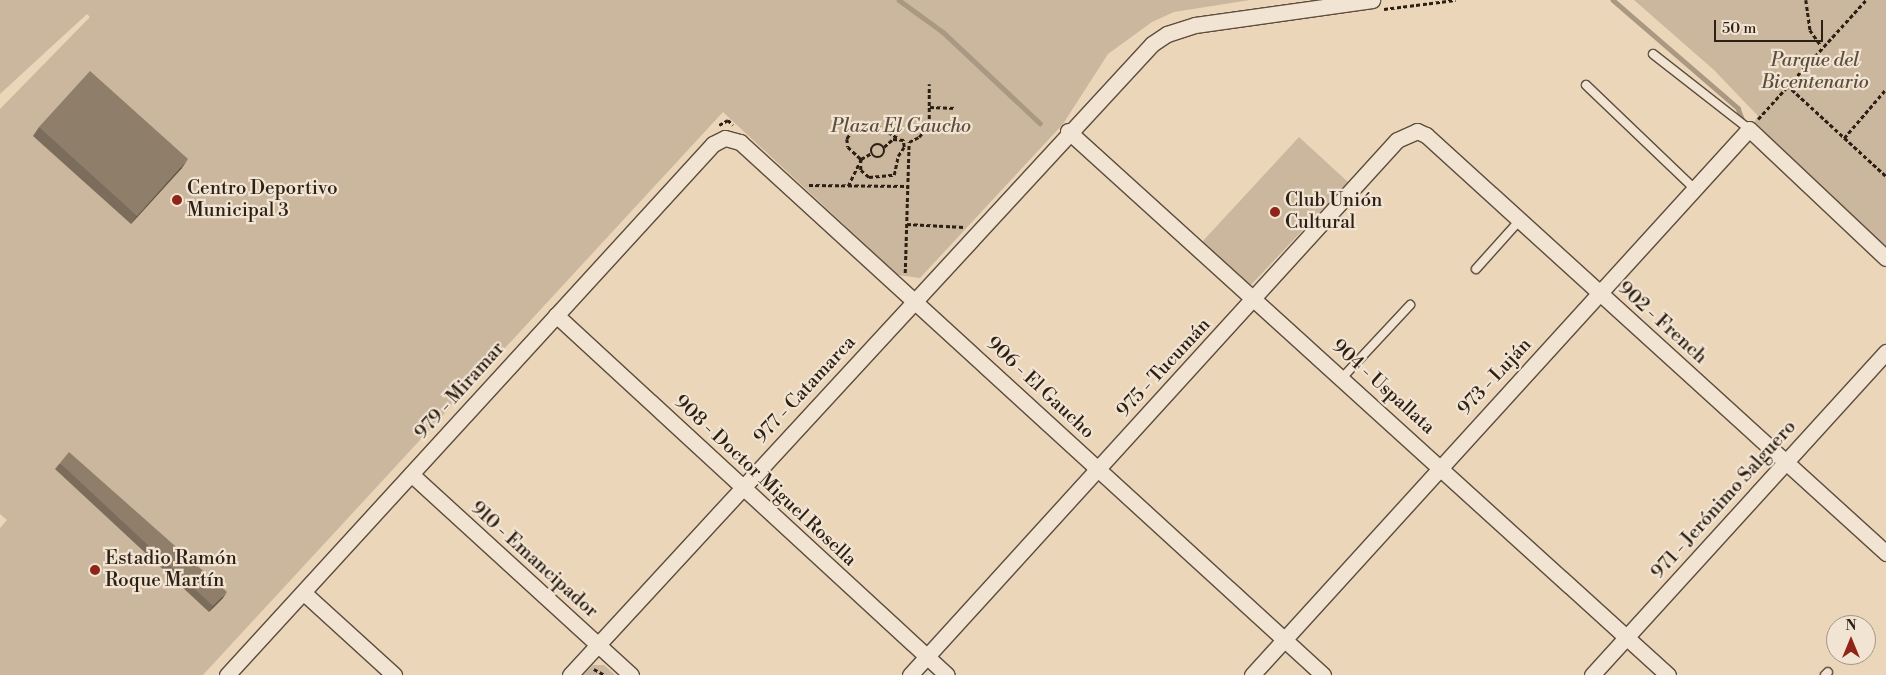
<!DOCTYPE html>
<meta charset="utf-8">
<style>
body{margin:0}
#map{position:relative;width:1886px;height:675px;overflow:hidden;background:#ebd6ba;font-family:"Libre Bodoni",serif}
div>[style]{position:absolute}
[style*='--x']{left:calc(var(--x)*1px);top:calc(var(--y)*1px);width:calc(var(--w)*1px);rotate:calc(var(--a)*1deg)}
.green>*{inset:0;background:#cbb79e}
.stream>*{height:4.5px;margin:-2.25px;padding:0 2.25px;transform-origin:2.25px;border-radius:2.25px;background:#aa9882}
.path>*{height:2.5px;margin-top:-1.25px;transform-origin:0;background:repeating-linear-gradient(90deg,#2c1f14 0 4px,transparent 0 6.5px)}
.path>.ring{margin:-1.25px;padding:0;box-sizing:content-box;background:none;border:2.5px solid #2c1f14;border-radius:50%}
.roads{filter:drop-shadow(1px 0 #5c4d3e) drop-shadow(-1px 0 #5c4d3e) drop-shadow(0 1px #5c4d3e) drop-shadow(0 -1px #5c4d3e)}
.lane>*{height:8px;margin:-4px;padding:0 4px;transform-origin:4px;border-radius:4px;background:#f2e4d2}
.street>*{height:15px;margin:-7.5px;padding:0 7.5px;transform-origin:7.5px;border-radius:7.5px;background:#f2e4d2}
.wall>*{inset:0;background:#7b6c5b}
.shaded-wall>*{inset:0;background:#64584a}
.building>*{inset:0;background:#8f7e6a}
.dots>*{width:14px;height:14px;translate:-50% -50%;box-sizing:border-box;border:2px solid #f2e4d2;border-radius:50%}
span{translate:-50% -50%;white-space:nowrap;text-align:center;line-height:1.15;-webkit-text-stroke:4.5px #f2e4d2;paint-order:stroke}
.park-label{font-size:19px;color:#5c4d3d;font-style:italic}
.poi-label{font-size:19px;color:#2c1f14}
.left{translate:0 -50%;text-align:left}
.street-label{font-size:19px;color:#2c1f14}
.north{position:absolute;left:1826px;top:615px;width:50px;height:50px;box-sizing:border-box;background:#f2e4d2;border:1px solid #a39586;border-radius:50%;rotate:0deg;font-size:14px;font-weight:700;line-height:20px;text-align:center;color:#2c1f14}
.north::after{content:'';display:block;margin:auto;width:18px;height:22px;background:#8f2418;clip-path:polygon(50% 0,100% 100%,50% 72%,0 100%)}
.scale{position:absolute;left:1714px;top:20px;width:109px;height:22px;box-sizing:border-box;border:2px solid #2c1f14;border-top:0;padding-left:6px;font-size:15px;line-height:18px;white-space:nowrap;color:#2c1f14;-webkit-text-stroke:4px #f2e4d2;paint-order:stroke}
</style>
<div id="map">
<div class="green">
<div style="clip-path:polygon(0 0,1250px 0,1174px 12px,1152px 22px,1108px 54px,1063px 124px,920px 278px,898px 275px,723px 112px,203px 675px,0 675px,0 528px,7px 520px,0 514px,0 109px,90px 17px,87px 14px,0 94px)"></div>
<div style="clip-path:polygon(1634px 0,1886px 0,1886px 247px,1752px 126px,1758px 116px,1714px 70px)"></div>
<div style="clip-path:polygon(1299px 137px,1348px 182px,1250px 286px,1202px 242px)"></div>
<div style="clip-path:polygon(593px 665px,604px 665px,615px 675px,583px 675px)"></div>
</div>
<div class="stream">
<div style="--x:899;--y:0;--w:54;--a:36"></div>
<div style="--x:943;--y:32;--w:133;--a:43.2"></div>
<div style="--x:1613;--y:0;--w:165;--a:40.8"></div>
<div style="--x:1738;--y:108;--w:14;--a:69"></div>
</div>
<div class="path">
<div style="--x:1806;--y:0;--w:30;--a:82"></div>
<div style="--x:1810;--y:30;--w:19;--a:55"></div>
<div style="--x:1384;--y:9;--w:72;--a:-7.2"></div>
<div style="--x:1787;--y:85;--w:134;--a:42.6"></div>
<div style="--x:930;--y:107;--w:26;--a:2"></div>
<div style="--x:1758;--y:119;--w:161;--a:-47.8"></div>
<div style="--x:719;--y:125;--w:10;--a:-29"></div>
<div style="--x:728;--y:120;--w:7;--a:45"></div>
<div style="--x:897;--y:138;--w:21;--a:-149"></div>
<div style="--x:879;--y:127;--w:26;--a:173"></div>
<div style="--x:853;--y:130;--w:11;--a:124"></div>
<div style="--x:847;--y:139;--w:8;--a:83"></div>
<div style="--x:848;--y:147;--w:18;--a:43"></div>
<div style="--x:861;--y:159;--w:11;--a:90"></div>
<div style="--x:861;--y:170;--w:11;--a:41"></div>
<div style="--x:869;--y:177;--w:25;--a:-5"></div>
<div style="--x:894;--y:175;--w:19;--a:-78"></div>
<div style="--x:898;--y:156;--w:11;--a:-56"></div>
<div style="--x:904;--y:147;--w:7;--a:-98"></div>
<div style="--x:1844;--y:138;--w:65;--a:-49.4"></div>
<div style="--x:909;--y:142;--w:11;--a:-27"></div>
<div style="--x:919;--y:137;--w:16;--a:-50"></div>
<div style="--x:929;--y:125;--w:41;--a:-90"></div>
<div class="ring" style="left:871px;top:144px;width:11.5px;height:11.5px"></div>
<div style="--x:884;--y:147;--w:12;--a:-42"></div>
<div style="--x:893;--y:139;--w:11;--a:5"></div>
<div style="--x:809;--y:185;--w:99;--a:0.6"></div>
<div style="--x:848;--y:186;--w:30;--a:-64"></div>
<div style="--x:861;--y:159;--w:13;--a:-29"></div>
<div style="--x:907;--y:224;--w:57;--a:3"></div>
<div style="--x:905;--y:273;--w:131;--a:-88.3"></div>
<div style="--x:594;--y:669;--w:13;--a:29"></div>
</div>
<div class="roads">
<div class="lane">
<div style="--x:1653;--y:54;--w:122;--a:38"></div>
<div style="--x:1586;--y:85;--w:151;--a:43.7"></div>
<div style="--x:1476;--y:269;--w:66;--a:-48.1"></div>
<div style="--x:1342;--y:378;--w:100;--a:-47"></div>
<div style="--x:1825;--y:675;--w:4;--a:-45"></div>
</div>
<div class="street">
<div style="--x:1068;--y:131;--w:810;--a:42.2"></div>
<div style="--x:556;--y:315;--w:531;--a:42.64"></div>
<div style="--x:411;--y:474;--w:298;--a:42.4"></div>
<div style="--x:304;--y:593;--w:122;--a:42.3"></div>
<div style="--x:227;--y:675;--w:720;--a:-47.53"></div>
<div style="--x:713;--y:144;--w:13;--a:-27"></div>
<div style="--x:725;--y:138;--w:16;--a:15"></div>
<div style="--x:740;--y:142;--w:790;--a:42.43"></div>
<div style="--x:570;--y:675;--w:858;--a:-47.31"></div>
<div style="--x:1152;--y:44;--w:18;--a:-34"></div>
<div style="--x:1167;--y:34;--w:29;--a:-18"></div>
<div style="--x:1195;--y:25;--w:179;--a:-8"></div>
<div style="--x:910;--y:675;--w:723;--a:-47.69"></div>
<div style="--x:1397;--y:140;--w:22;--a:-24"></div>
<div style="--x:1417;--y:131;--w:10;--a:24"></div>
<div style="--x:1426;--y:135;--w:622;--a:42.26"></div>
<div style="--x:1252;--y:675;--w:738;--a:-47.69"></div>
<div style="--x:1749;--y:129;--w:188;--a:43.3"></div>
<div style="--x:1592;--y:675;--w:437;--a:-47.7"></div>
</div>
</div>
<div class="wall">
<div style="clip-path:polygon(39px 127px,182px 168px,131px 224px,33px 136px)"></div>
<div style="clip-path:polygon(60px 463px,223px 598px,209px 612px,55px 469px)"></div>
</div>
<div class="shaded-wall">
<div style="clip-path:polygon(188px 159px,182px 168px,131px 224px,137px 216px)"></div>
<div style="clip-path:polygon(227px 592px,223px 598px,209px 612px,213px 606px)"></div>
</div>
<div class="building">
<div style="clip-path:polygon(90px 71px,188px 159px,137px 216px,39px 127px)"></div>
<div style="clip-path:polygon(69px 452px,227px 592px,213px 606px,60px 463px)"></div>
</div>
<div class="dots">
<div style="left:177px;top:200px;background:#8f2418"></div>
<div style="left:1275px;top:212px;background:#8f2418"></div>
<div style="left:95px;top:570px;background:#8f2418"></div>
</div>
<div class="park-label">
<span style="left:1815px;top:72px">Parque del<br>Bicentenario</span>
<span style="left:901px;top:127px">Plaza El Gaucho</span>
</div>
<div class="poi-label">
<span class="left" style="left:187px;top:200px">Centro Deportivo<br>Municipal 3</span>
<span class="left" style="left:1285px;top:212px">Club Unión<br>Cultural</span>
<span class="left" style="left:105px;top:570px">Estadio Ramón<br>Roque Martín</span>
</div>
<div class="street-label">
<span style="left:1662px;top:323px;rotate:42deg">902 - French</span>
<span style="left:1164px;top:368px;rotate:-47deg">975 - Tucumán</span>
<span style="left:1495px;top:377px;rotate:-47deg">973 - Luján</span>
<span style="left:1383px;top:387px;rotate:42deg">904 - Uspallata</span>
<span style="left:1040px;top:388px;rotate:43deg">906 - El Gaucho</span>
<span style="left:805px;top:390px;rotate:-47deg">977 - Catamarca</span>
<span style="left:460px;top:391px;rotate:-48deg">979 - Miramar</span>
<span style="left:765px;top:481px;rotate:43deg">908 - Doctor Miguel Rosella</span>
<span style="left:1724px;top:500px;rotate:-48deg">971 - Jerónimo Salguero</span>
<span style="left:534px;top:560px;rotate:42deg">910 - Emancipador</span>
</div>
<div class="north">N</div>
<div class="scale">50 m</div>
</div>
